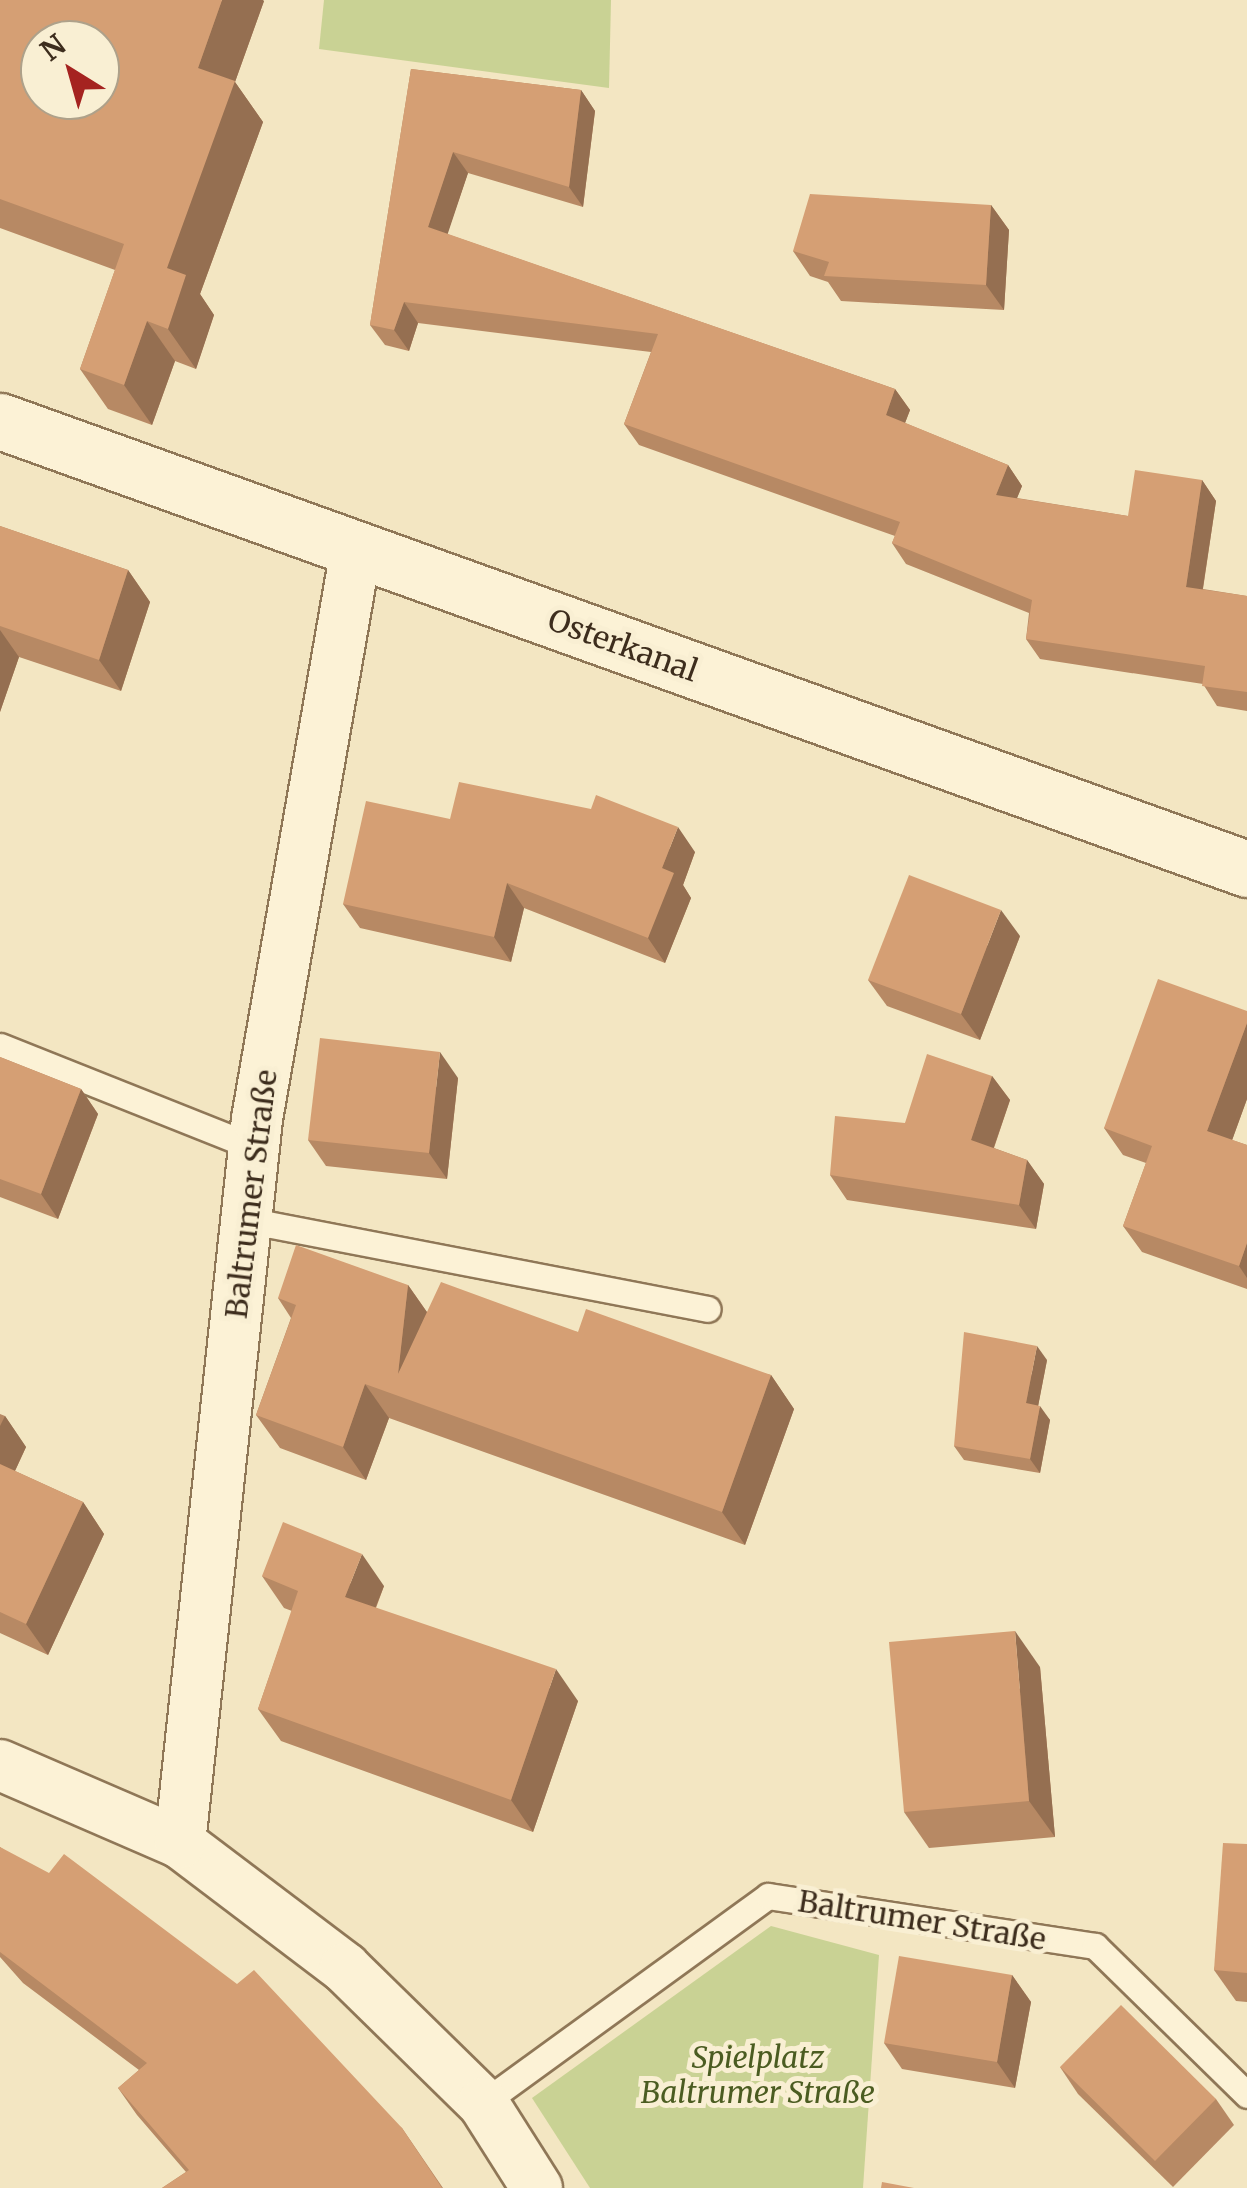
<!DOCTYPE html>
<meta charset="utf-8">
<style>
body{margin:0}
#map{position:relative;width:1247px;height:2188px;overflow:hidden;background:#f3e6c2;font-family:Merriweather,serif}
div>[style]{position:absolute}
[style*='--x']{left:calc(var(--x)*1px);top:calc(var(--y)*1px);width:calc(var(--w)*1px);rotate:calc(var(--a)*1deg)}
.green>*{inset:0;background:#c9d294}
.roads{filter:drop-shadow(2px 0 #8f7757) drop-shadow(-2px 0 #8f7757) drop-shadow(0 2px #8f7757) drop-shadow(0 -2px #8f7757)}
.service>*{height:25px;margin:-12.5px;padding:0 12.5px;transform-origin:12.5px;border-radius:12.5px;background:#fcf2d6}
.minor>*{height:50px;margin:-25px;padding:0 25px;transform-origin:25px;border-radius:25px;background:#fcf2d6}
.secondary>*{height:55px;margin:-27.5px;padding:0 27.5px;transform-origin:27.5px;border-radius:27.5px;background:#fcf2d6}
.wall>*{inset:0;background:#b78964}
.shaded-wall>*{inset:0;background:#956f51}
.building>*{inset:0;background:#d59f74}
span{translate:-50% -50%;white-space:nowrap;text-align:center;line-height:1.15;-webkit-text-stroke:10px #f9efd3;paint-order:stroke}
.street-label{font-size:30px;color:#3d2d1d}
.park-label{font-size:30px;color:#4b5c21;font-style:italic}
.north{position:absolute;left:20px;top:20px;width:100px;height:100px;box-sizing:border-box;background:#f9efd3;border:2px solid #aea18a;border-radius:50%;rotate:323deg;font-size:28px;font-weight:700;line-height:40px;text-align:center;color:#3d2d1d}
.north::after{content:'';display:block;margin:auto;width:35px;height:45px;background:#a52320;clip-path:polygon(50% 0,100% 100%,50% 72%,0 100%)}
</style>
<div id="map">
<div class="green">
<div style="clip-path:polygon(324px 0,611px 0,609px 88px,319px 49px)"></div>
<div style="clip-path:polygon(771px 1926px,879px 1955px,863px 2188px,590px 2188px,532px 2098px)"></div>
</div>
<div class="roads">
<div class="service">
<div style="--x:0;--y:1046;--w:273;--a:21.7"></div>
<div style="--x:246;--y:1220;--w:470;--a:10.9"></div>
<div style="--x:483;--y:2103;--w:352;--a:-36"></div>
<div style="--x:768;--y:1896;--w:331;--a:8.7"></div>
<div style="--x:1095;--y:1946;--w:213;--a:44.4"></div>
</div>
<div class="minor">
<div style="--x:0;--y:1765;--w:196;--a:23.4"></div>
<div style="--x:180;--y:1843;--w:207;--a:37.1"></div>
<div style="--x:345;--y:1968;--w:193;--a:44.4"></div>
<div style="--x:483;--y:2103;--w:101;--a:57.6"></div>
<div style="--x:180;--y:1843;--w:728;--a:-83.93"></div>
<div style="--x:257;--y:1119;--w:578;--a:-80.13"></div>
</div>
<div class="secondary">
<div style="--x:0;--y:421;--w:1325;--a:19.76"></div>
</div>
</div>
<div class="wall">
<div style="clip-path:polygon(0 0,264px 1px,235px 82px,263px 122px,200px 294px,214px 315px,196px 369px,175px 361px,152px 425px,108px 409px,80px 369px,115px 270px,0 228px)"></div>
<div style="clip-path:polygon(411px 69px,581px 90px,595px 111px,583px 207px,468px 173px,447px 234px,895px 389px,910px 410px,905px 423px,1008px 465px,1022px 486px,1017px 498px,1128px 516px,1202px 480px,1216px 501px,1203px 589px,1247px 596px,1247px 711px,1217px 706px,1203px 684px,1040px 659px,1026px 639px,1029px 613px,906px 564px,892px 543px,895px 536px,639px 445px,624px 424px,651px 352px,418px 323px,409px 351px,385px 345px,370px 325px)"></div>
<div style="clip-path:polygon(991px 205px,1009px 230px,1004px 310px,841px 301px,828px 282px,810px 276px,793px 251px)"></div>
<div style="clip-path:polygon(0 526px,128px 570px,150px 602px,121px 691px,19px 657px,0 712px)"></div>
<div style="clip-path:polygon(450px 819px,695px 852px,683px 885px,691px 898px,665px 963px,524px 908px,511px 962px,360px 928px,343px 904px)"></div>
<div style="clip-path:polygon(1020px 936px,980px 1040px,887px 1006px,868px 980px)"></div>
<div style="clip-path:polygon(1247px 1011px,1247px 1099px,1232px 1140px,1247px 1145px,1247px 1289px,1142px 1252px,1123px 1226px,1146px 1163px,1123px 1155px,1104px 1128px)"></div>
<div style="clip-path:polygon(0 1057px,81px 1089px,98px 1114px,58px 1219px,0 1197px)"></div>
<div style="clip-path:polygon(992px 1076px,1010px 1100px,994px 1148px,1027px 1160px,1044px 1184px,1036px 1229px,847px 1200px,830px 1175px,905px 1123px)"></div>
<div style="clip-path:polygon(458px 1078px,447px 1179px,326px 1166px,308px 1140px)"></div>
<div style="clip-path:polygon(408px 1285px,427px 1312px,578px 1332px,771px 1375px,794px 1409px,745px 1545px,389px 1418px,366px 1480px,280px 1448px,256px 1415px,291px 1318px,278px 1298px)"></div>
<div style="clip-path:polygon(1047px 1360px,1038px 1406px,1050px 1420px,1040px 1473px,964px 1460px,954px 1446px)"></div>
<div style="clip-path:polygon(0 1414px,5px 1416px,26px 1447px,15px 1471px,83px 1502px,104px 1534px,48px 1655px,0 1633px)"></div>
<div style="clip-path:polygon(262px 1576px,384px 1586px,376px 1608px,578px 1701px,533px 1832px,281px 1741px,258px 1709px,292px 1611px,284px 1608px)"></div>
<div style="clip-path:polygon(1040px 1667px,1055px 1837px,929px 1848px,904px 1812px)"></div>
<div style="clip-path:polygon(1247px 1844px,1247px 2002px,1236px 2001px,1214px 1970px)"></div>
<div style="clip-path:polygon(0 1847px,402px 2128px,443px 2188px,162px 2188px,186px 2172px,137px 2115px,118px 2088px,139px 2070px,23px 1983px,0 1957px)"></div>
<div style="clip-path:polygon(1012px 1975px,1031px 2002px,1015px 2088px,902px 2069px,884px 2043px)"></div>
<div style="clip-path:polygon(1060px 2067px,1216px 2099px,1234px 2125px,1173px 2187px,1078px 2094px)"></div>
</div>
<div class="shaded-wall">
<div style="clip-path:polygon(222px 0,263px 0,264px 1px,235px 82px,263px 122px,200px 294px,214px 315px,196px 369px,168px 329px,167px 268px,198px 68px)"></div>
<div style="clip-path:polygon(581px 90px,595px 111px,583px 207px,569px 187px)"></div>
<div style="clip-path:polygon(453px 152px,468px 173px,443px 248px,428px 227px)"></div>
<div style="clip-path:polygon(991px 205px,1009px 230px,1004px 310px,986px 285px)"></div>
<div style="clip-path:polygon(404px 302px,418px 323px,409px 351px,394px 330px)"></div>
<div style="clip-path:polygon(147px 321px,175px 361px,152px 425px,124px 385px)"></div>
<div style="clip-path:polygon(895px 389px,910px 410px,900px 436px,886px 415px)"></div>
<div style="clip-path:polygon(1008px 465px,1022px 486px,1010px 515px,996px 495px)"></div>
<div style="clip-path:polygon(1202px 480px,1216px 501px,1200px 607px,1186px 587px)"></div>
<div style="clip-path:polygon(128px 570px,150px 602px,121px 691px,99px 660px)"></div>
<div style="clip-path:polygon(0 630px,19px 657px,0 712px)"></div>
<div style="clip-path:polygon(678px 827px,695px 852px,683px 885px,691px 898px,665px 963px,648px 938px,662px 868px)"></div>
<div style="clip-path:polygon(507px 883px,524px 908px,511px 962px,494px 937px)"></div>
<div style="clip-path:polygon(1001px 910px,1020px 936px,980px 1040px,961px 1014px)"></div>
<div style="clip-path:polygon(1247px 1023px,1247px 1099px,1226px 1157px,1207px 1131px)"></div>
<div style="clip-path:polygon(440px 1052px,458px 1078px,447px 1179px,429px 1153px)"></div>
<div style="clip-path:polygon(992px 1076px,1010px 1100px,988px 1164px,971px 1140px)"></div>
<div style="clip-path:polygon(81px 1089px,98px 1114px,58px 1219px,41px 1194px)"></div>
<div style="clip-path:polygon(1027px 1160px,1044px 1184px,1036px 1229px,1019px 1205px)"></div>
<div style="clip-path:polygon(1247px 1243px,1247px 1278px,1239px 1266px)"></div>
<div style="clip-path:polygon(408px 1285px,431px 1318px,398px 1374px)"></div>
<div style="clip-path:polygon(1037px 1346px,1047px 1360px,1036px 1417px,1026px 1403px)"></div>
<div style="clip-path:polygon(771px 1375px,794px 1409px,745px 1545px,722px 1512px)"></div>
<div style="clip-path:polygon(365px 1384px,389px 1418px,366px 1480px,343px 1447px)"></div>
<div style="clip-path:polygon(1040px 1406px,1050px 1420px,1040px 1473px,1030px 1459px)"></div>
<div style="clip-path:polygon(5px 1416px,26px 1447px,7px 1488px,0 1478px,0 1426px)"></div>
<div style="clip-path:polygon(83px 1502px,104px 1534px,48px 1655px,26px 1624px)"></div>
<div style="clip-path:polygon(362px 1554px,384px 1586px,367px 1629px,345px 1597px)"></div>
<div style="clip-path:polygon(1015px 1631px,1040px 1667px,1055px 1837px,1029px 1801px)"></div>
<div style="clip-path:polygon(556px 1669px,578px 1701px,533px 1832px,511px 1800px)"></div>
<div style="clip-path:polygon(1012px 1975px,1031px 2002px,1015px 2088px,997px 2062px)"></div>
</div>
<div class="building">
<div style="clip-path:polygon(evenodd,0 0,222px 0,198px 68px,235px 81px,167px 268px,186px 275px,168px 329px,147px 321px,124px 385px,80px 369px,124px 244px,0 199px,0 0,40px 40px,100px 40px,100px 100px,40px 100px,40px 40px)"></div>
<div style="clip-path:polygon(411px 69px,581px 90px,569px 187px,453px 152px,428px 227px,895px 389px,886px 415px,1008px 465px,996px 495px,1128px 516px,1135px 470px,1202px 480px,1186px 587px,1247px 596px,1247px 692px,1202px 686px,1205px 666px,1026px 639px,1032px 600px,892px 543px,900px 522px,624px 424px,658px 334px,404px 302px,394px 330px,370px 325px)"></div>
<div style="clip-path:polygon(810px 194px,991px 205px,986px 285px,824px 276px,829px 262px,793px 251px)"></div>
<div style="clip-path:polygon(0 526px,128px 570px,99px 660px,0 626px)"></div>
<div style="clip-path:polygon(459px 782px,591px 809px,596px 795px,678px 827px,662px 868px,674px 873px,648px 938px,507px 883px,494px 937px,343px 904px,366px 801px,450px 819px)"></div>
<div style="clip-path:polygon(909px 875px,1001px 910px,961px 1014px,868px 980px)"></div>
<div style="clip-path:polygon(1158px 979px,1247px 1011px,1247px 1023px,1207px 1131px,1247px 1145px,1247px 1243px,1239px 1266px,1123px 1226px,1152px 1146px,1104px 1128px)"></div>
<div style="clip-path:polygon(320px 1038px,440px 1052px,429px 1153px,308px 1140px)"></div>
<div style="clip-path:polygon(927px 1054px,992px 1076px,971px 1140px,1027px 1160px,1019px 1205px,830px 1175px,835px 1116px,905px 1123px)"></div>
<div style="clip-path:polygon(0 1057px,81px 1089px,41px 1194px,0 1179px)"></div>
<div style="clip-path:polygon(296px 1245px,408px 1285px,398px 1374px,441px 1282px,578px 1332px,586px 1309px,771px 1375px,722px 1512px,365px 1384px,343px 1447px,256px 1415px,296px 1305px,278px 1298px)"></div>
<div style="clip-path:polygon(964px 1332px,1037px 1346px,1026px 1403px,1040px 1406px,1030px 1459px,954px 1446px)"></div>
<div style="clip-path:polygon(0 1464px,83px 1502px,26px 1624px,0 1612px)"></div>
<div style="clip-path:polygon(283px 1522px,362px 1554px,345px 1597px,556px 1669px,511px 1800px,258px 1709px,298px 1591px,262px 1576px)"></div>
<div style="clip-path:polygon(1015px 1631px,1029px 1801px,904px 1812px,889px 1642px)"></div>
<div style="clip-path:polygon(1223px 1843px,1247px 1844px,1247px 1973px,1214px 1970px)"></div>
<div style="clip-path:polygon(0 1847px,49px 1873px,64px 1854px,237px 1984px,254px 1970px,402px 2128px,442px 2188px,162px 2188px,189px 2170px,118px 2088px,147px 2063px,0 1952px)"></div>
<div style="clip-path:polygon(899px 1956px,1012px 1975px,997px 2062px,884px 2043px)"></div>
<div style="clip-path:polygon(1121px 2005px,1216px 2099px,1155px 2161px,1060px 2067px)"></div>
<div style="clip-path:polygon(882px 2182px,914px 2188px,881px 2188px)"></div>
</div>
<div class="street-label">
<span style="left:623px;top:645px;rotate:20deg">Osterkanal</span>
<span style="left:251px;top:1194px;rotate:-83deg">Baltrumer Straße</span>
<span style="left:922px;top:1920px;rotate:9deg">Baltrumer Straße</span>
</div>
<div class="park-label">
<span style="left:758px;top:2074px">Spielplatz<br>Baltrumer Straße</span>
</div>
<div class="north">N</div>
</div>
